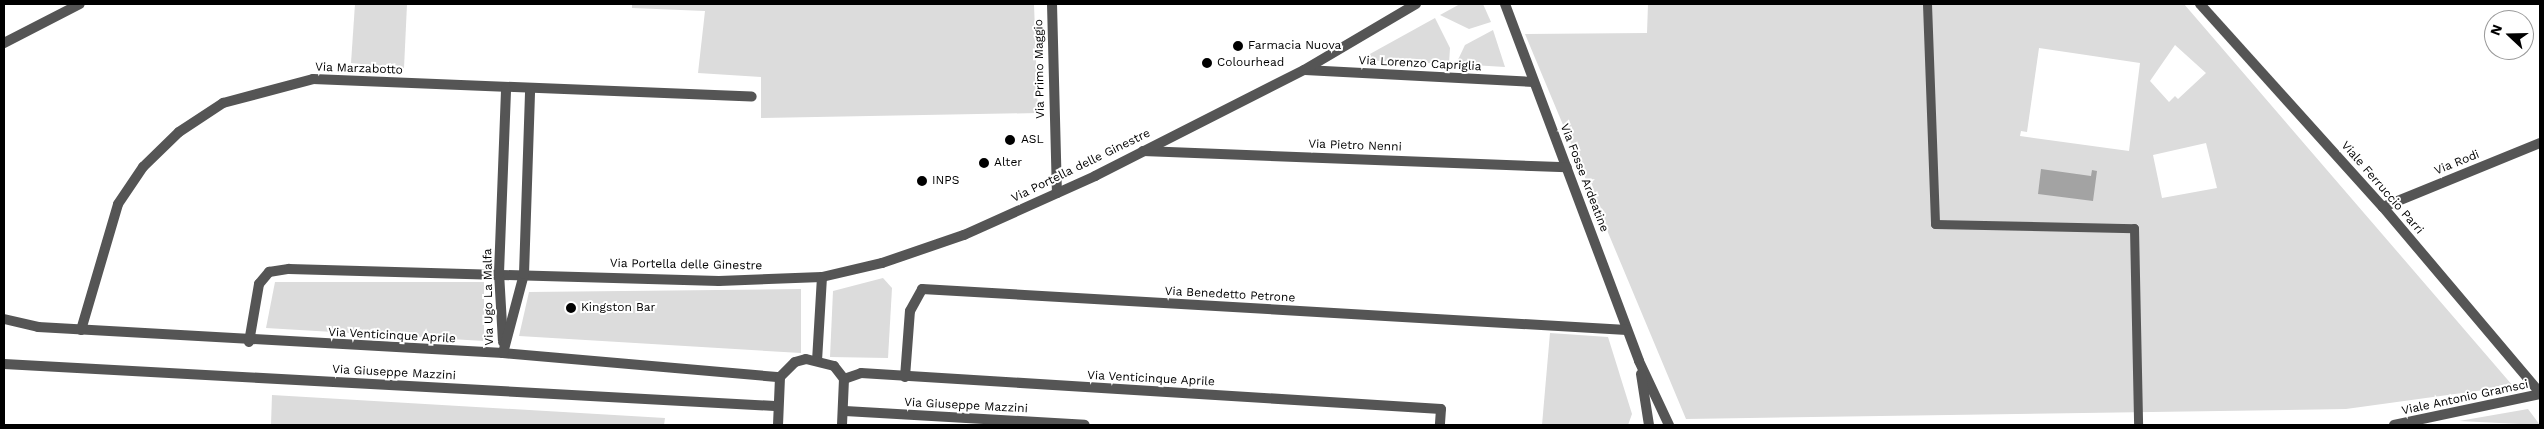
<!DOCTYPE html>
<style>
body{margin:0}
#map{position:relative;width:2544px;height:429px;overflow:hidden;background:#fff;font-family:"Work Sans",sans-serif}
div>[style]{position:absolute}
[style*='--x']{left:calc(var(--x)*1px);top:calc(var(--y)*1px);width:calc(var(--w)*1px);rotate:calc(var(--a)*1deg)}
.green>*{inset:0;background:#dcdcdc}
.water>*{inset:0;background:#a3a3a3}
.service>*{height:9px;margin:-4.5px;padding:0 4.5px;transform-origin:4.5px;border-radius:4.5px;background:#555}
.minor>*{height:10px;margin:-5px;padding:0 5px;transform-origin:5px;border-radius:5px;background:#555}
.tertiary>*{height:10px;margin:-5px;padding:0 5px;transform-origin:5px;border-radius:5px;background:#555}
.dots>*{width:14px;height:14px;translate:-50% -50%;box-sizing:border-box;border:2px solid #fff;border-radius:50%}
span{translate:-50% -50%;white-space:nowrap;text-align:center;line-height:1.15;-webkit-text-stroke:4px #fff;paint-order:stroke}
.poi-label{font-size:12px;color:#000}
.left{translate:0 -50%;text-align:left}
.street-label{font-size:12px;color:#000}
.frame{position:absolute;inset:0;border:5px solid #000;pointer-events:none}
.north{position:absolute;left:2484px;top:10px;width:50px;height:50px;box-sizing:border-box;background:#fff;border:1px solid #999;border-radius:50%;rotate:291deg;font-size:14px;font-weight:700;line-height:20px;text-align:center;color:#000}
.north::after{content:'';display:block;margin:auto;width:18px;height:22px;background:#000;clip-path:polygon(50% 0,100% 100%,50% 72%,0 100%)}
</style>
<div id="map">
<div class="green">
<div style="clip-path:polygon(355px 4px,407px 4px,404px 68px,351px 63px)"></div>
<div style="clip-path:polygon(632px 4px,1034px 4px,1038px 113px,761px 118px,761px 77px,698px 73px,705px 11px,632px 8px)"></div>
<div style="clip-path:polygon(1460px 4px,1483px 4px,1491px 22px,1469px 29px,1440px 15px)"></div>
<div style="clip-path:polygon(evenodd,1648px 4px,2184px 4px,2513px 386px,2346px 409px,1686px 419px,1525px 34px,1647px 33px,1648px 4px,2175px 45px,2206px 73px,2178px 99px,2175px 96px,2169px 102px,2150px 81px,2175px 45px,1648px 4px,2039px 48px,2140px 63px,2129px 151px,2020px 136px,2021px 131px,2027px 132px,2039px 48px,1648px 4px,2206px 143px,2217px 188px,2162px 198px,2153px 155px,2206px 143px)"></div>
<div style="clip-path:polygon(1435px 18px,1450px 48px,1449px 64px,1359px 60px)"></div>
<div style="clip-path:polygon(1493px 30px,1505px 67px,1456px 64px,1465px 45px)"></div>
<div style="clip-path:polygon(883px 278px,892px 288px,888px 358px,830px 357px,833px 291px)"></div>
<div style="clip-path:polygon(275px 282px,484px 282px,484px 341px,266px 328px)"></div>
<div style="clip-path:polygon(801px 289px,801px 353px,519px 336px,529px 292px)"></div>
<div style="clip-path:polygon(1550px 333px,1608px 337px,1632px 414px,1628px 425px,1542px 425px)"></div>
<div style="clip-path:polygon(272px 395px,665px 418px,664px 425px,271px 425px)"></div>
<div style="clip-path:polygon(2528px 409px,2540px 425px,2459px 421px)"></div>
</div>
<div class="water">
<div style="clip-path:polygon(2041px 169px,2091px 176px,2092px 170px,2097px 171px,2093px 201px,2038px 194px)"></div>
</div>
<div class="service">
<div style="--x:1927;--y:4;--w:220;--a:87.9"></div>
<div style="--x:1935;--y:224;--w:199;--a:1.2"></div>
<div style="--x:2134;--y:228;--w:197;--a:88.8"></div>
</div>
<div class="minor">
<div style="--x:1052;--y:4;--w:189;--a:88.5"></div>
<div style="--x:1505;--y:4;--w:381;--a:69.4"></div>
<div style="--x:1639;--y:361;--w:71;--a:64.9"></div>
<div style="--x:4;--y:43;--w:85;--a:-27.2"></div>
<div style="--x:1305;--y:70;--w:229;--a:3"></div>
<div style="--x:1143;--y:151;--w:424;--a:2.2"></div>
<div style="--x:2383;--y:207;--w:170;--a:-22.2"></div>
<div style="--x:4;--y:319;--w:35;--a:13"></div>
<div style="--x:38;--y:327;--w:466;--a:3.2"></div>
<div style="--x:503;--y:353;--w:278;--a:5"></div>
<div style="--x:81;--y:330;--w:131;--a:-73.6"></div>
<div style="--x:118;--y:204;--w:45;--a:-56"></div>
<div style="--x:143;--y:167;--w:50;--a:-44.2"></div>
<div style="--x:179;--y:132;--w:53;--a:-33.4"></div>
<div style="--x:223;--y:103;--w:93;--a:-14.9"></div>
<div style="--x:313;--y:79;--w:439;--a:2.3"></div>
<div style="--x:249;--y:342;--w:59;--a:-80.2"></div>
<div style="--x:259;--y:284;--w:16;--a:-50"></div>
<div style="--x:269;--y:272;--w:20;--a:-9"></div>
<div style="--x:289;--y:269;--w:430;--a:1.6"></div>
<div style="--x:719;--y:281;--w:103;--a:-2.2"></div>
<div style="--x:822;--y:277;--w:62;--a:-13.1"></div>
<div style="--x:882;--y:263;--w:87;--a:-18.9"></div>
<div style="--x:964;--y:235;--w:144;--a:-24.2"></div>
<div style="--x:1095;--y:176;--w:234;--a:-26.9"></div>
<div style="--x:1304;--y:70;--w:130;--a:-30.5"></div>
<div style="--x:503;--y:342;--w:69;--a:-93.3"></div>
<div style="--x:499;--y:273;--w:185;--a:-87.8"></div>
<div style="--x:503;--y:353;--w:82;--a:-75.1"></div>
<div style="--x:524;--y:274;--w:184;--a:-88.1"></div>
<div style="--x:817;--y:361;--w:84;--a:-86.6"></div>
<div style="--x:4;--y:364;--w:772;--a:3.12"></div>
<div style="--x:1641;--y:374;--w:52;--a:81.1"></div>
<div style="--x:905;--y:377;--w:66;--a:-85.7"></div>
<div style="--x:910;--y:311;--w:25;--a:-61"></div>
<div style="--x:922;--y:289;--w:706;--a:3.33"></div>
<div style="--x:844;--y:379;--w:18;--a:-19"></div>
<div style="--x:861;--y:373;--w:581;--a:3.55"></div>
<div style="--x:1441;--y:409;--w:16;--a:94"></div>
<div style="--x:845;--y:411;--w:240;--a:3.3"></div>
<div style="--x:778;--y:425;--w:48;--a:-87.6"></div>
<div style="--x:780;--y:377;--w:21;--a:-45"></div>
<div style="--x:795;--y:362;--w:11;--a:-15"></div>
<div style="--x:806;--y:359;--w:29;--a:14"></div>
<div style="--x:834;--y:366;--w:16;--a:52"></div>
<div style="--x:844;--y:379;--w:46;--a:92.5"></div>
<div style="--x:2394;--y:425;--w:149;--a:-12"></div>
</div>
<div class="tertiary">
<div style="--x:2200;--y:4;--w:273;--a:48"></div>
<div style="--x:2383;--y:207;--w:243;--a:49.8"></div>
</div>
<div class="dots">
<div style="left:1238px;top:46px;background:#000"></div>
<div style="left:1207px;top:63px;background:#000"></div>
<div style="left:1010px;top:140px;background:#000"></div>
<div style="left:984px;top:163px;background:#000"></div>
<div style="left:922px;top:181px;background:#000"></div>
<div style="left:571px;top:308px;background:#000"></div>
</div>
<div class="poi-label">
<span class="left" style="left:1248px;top:46px">Farmacia Nuova</span>
<span class="left" style="left:1217px;top:63px">Colourhead</span>
<span class="left" style="left:1021px;top:140px">ASL</span>
<span class="left" style="left:994px;top:163px">Alter</span>
<span class="left" style="left:932px;top:181px">INPS</span>
<span class="left" style="left:581px;top:308px">Kingston Bar</span>
</div>
<div class="street-label">
<span style="left:1420px;top:64px;rotate:3deg">Via Lorenzo Capriglia</span>
<span style="left:359px;top:69px;rotate:2deg">Via Marzabotto</span>
<span style="left:1040px;top:69px;rotate:-91deg">Via Primo Maggio</span>
<span style="left:1355px;top:146px;rotate:2deg">Via Pietro Nenni</span>
<span style="left:2457px;top:163px;rotate:-22deg">Via Rodi</span>
<span style="left:1081px;top:166px;rotate:-26deg">Via Portella delle Ginestre</span>
<span style="left:1584px;top:178px;rotate:69deg">Via Fosse Ardeatine</span>
<span style="left:2382px;top:188px;rotate:49deg">Viale Ferruccio Parri</span>
<span style="left:686px;top:265px;rotate:1deg">Via Portella delle Ginestre</span>
<span style="left:1230px;top:295px;rotate:3deg">Via Benedetto Petrone</span>
<span style="left:489px;top:297px;rotate:-91deg">Via Ugo La Malfa</span>
<span style="left:392px;top:336px;rotate:3deg">Via Venticinque Aprile</span>
<span style="left:394px;top:373px;rotate:3deg">Via Giuseppe Mazzini</span>
<span style="left:1151px;top:379px;rotate:3deg">Via Venticinque Aprile</span>
<span style="left:2465px;top:398px;rotate:-12deg">Viale Antonio Gramsci</span>
<span style="left:966px;top:406px;rotate:3deg">Via Giuseppe Mazzini</span>
</div>
<div class="frame"></div>
<div class="north">N</div>
</div>
